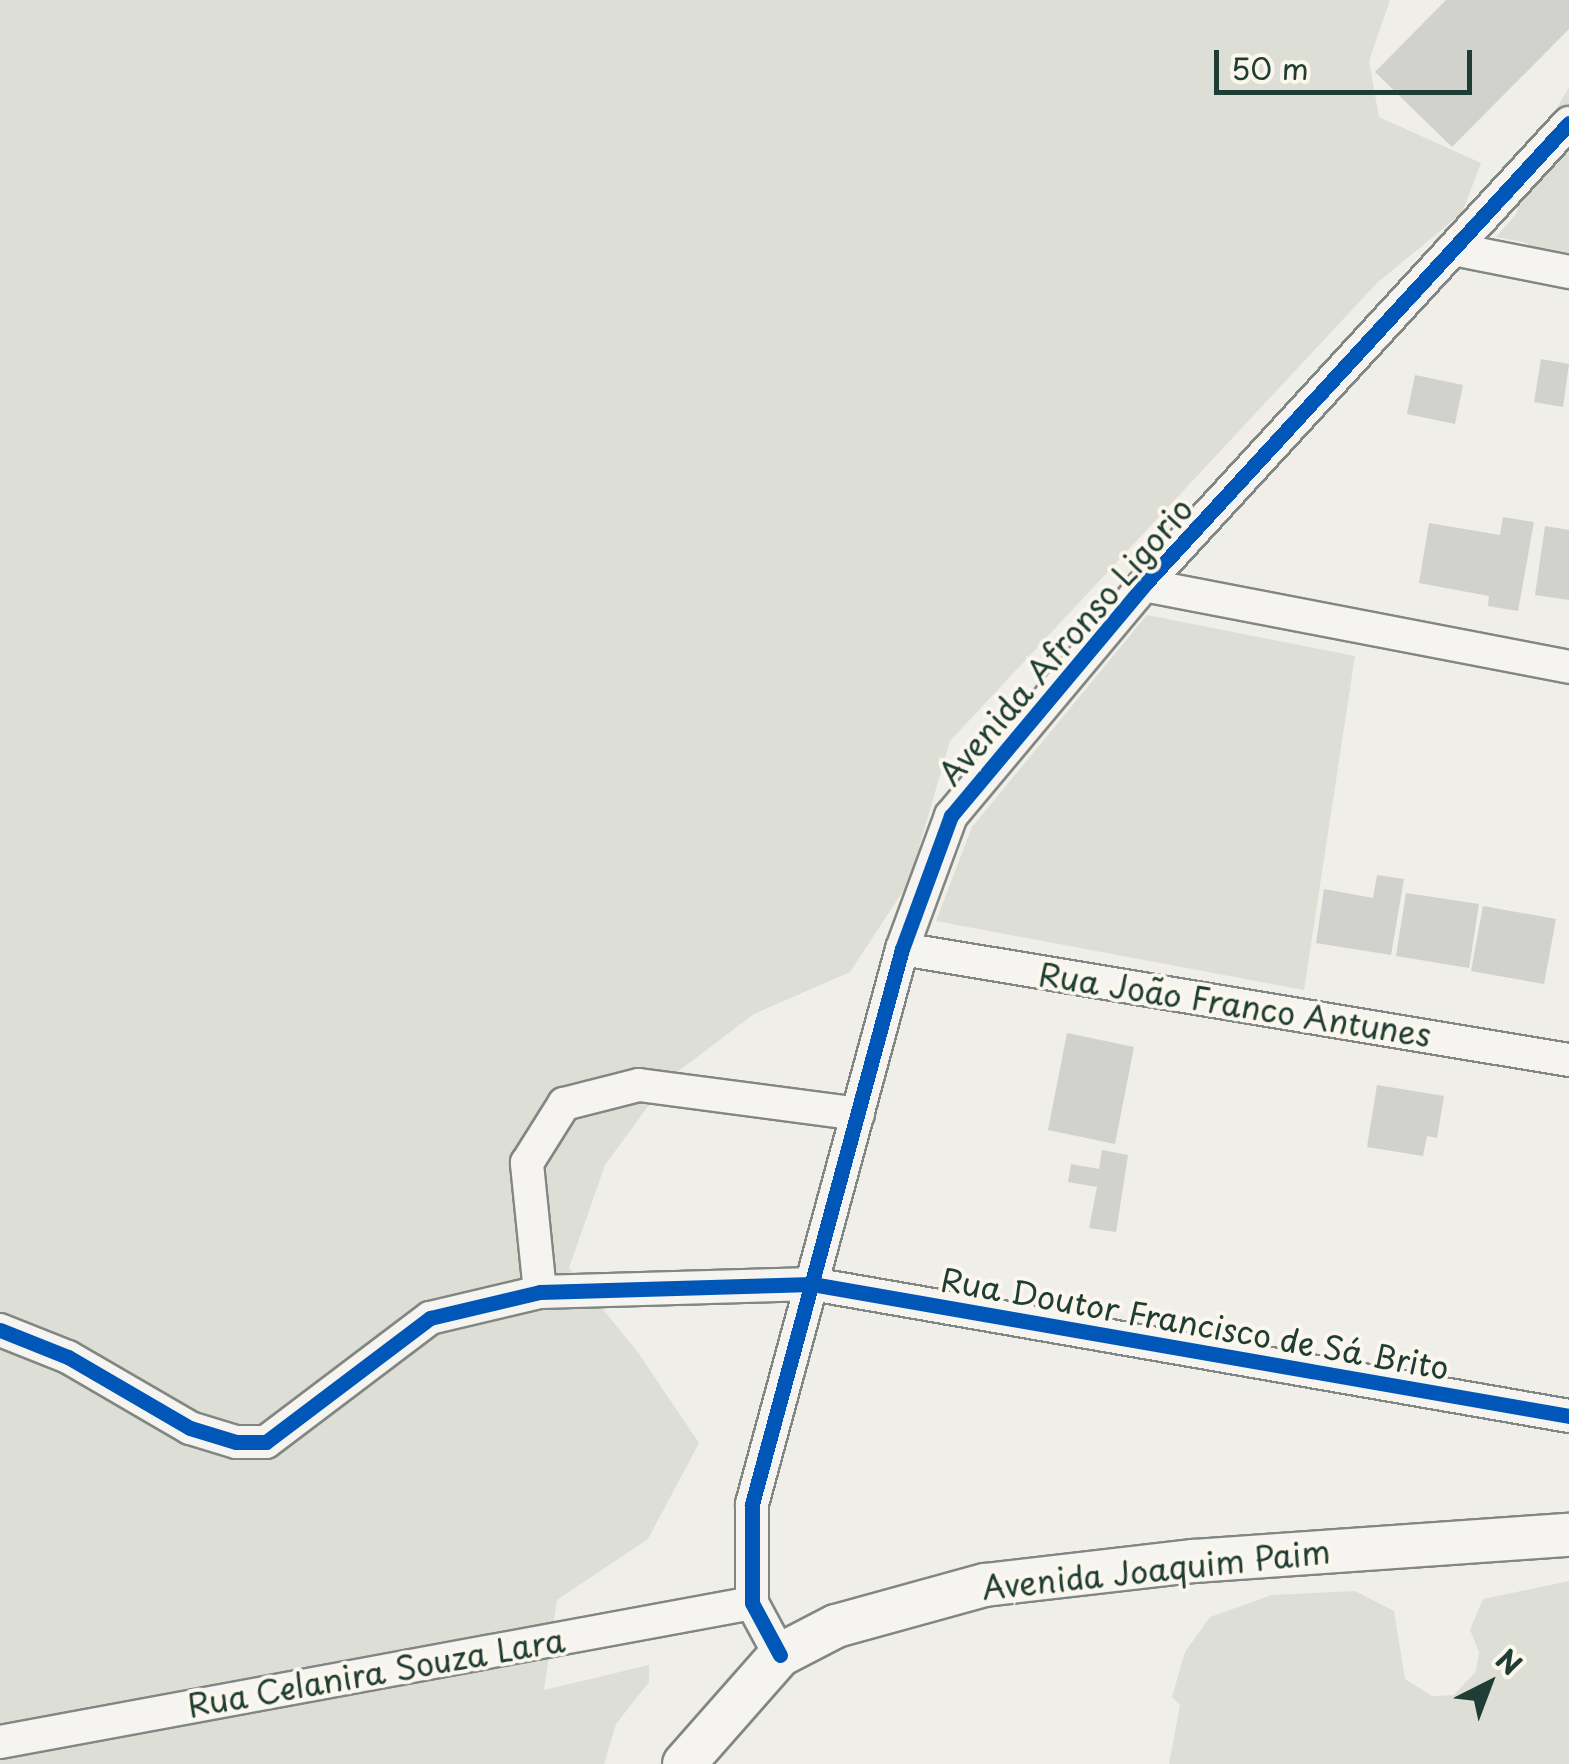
<!DOCTYPE html>
<meta charset="utf-8">
<style>
body{margin:0}
#map{position:relative;width:1569px;height:1764px;overflow:hidden;background:#efeee8;font-family:"Playpen Sans",sans-serif}
div>[style]{position:absolute}
[style*='--x']{left:calc(var(--x)*1px);top:calc(var(--y)*1px);width:calc(var(--w)*1px);rotate:calc(var(--a)*1deg)}
.green>*{inset:0;background:#dddfd6}
.building>*{inset:0;background:#d1d1cd}
.roads{filter:drop-shadow(2px 0 #828783) drop-shadow(-2px 0 #828783) drop-shadow(0 2px #828783) drop-shadow(0 -2px #828783)}
.minor>*{height:32px;margin:-16px;padding:0 16px;transform-origin:16px;border-radius:16px;background:#f5f4f0}
.tertiary>*{height:42px;margin:-21px;padding:0 21px;transform-origin:21px;border-radius:21px;background:#f5f4f0}
.cycleway>*{height:15px;margin:-7.5px;padding:0 7.5px;transform-origin:7.5px;border-radius:7.5px;background:#0057b8}
span{translate:-50% -50%;white-space:nowrap;text-align:center;line-height:1.15;-webkit-text-stroke:8px #fbf7ec;paint-order:stroke}
.street-label{font-size:32px;color:#1f3d34}
.north{position:absolute;left:1439px;top:1634px;width:100px;height:100px;-webkit-text-stroke:8px #fbf7ec;paint-order:stroke;rotate:42deg;font-size:28px;font-weight:700;line-height:40px;text-align:center;color:#1f3d34}
.north::after{content:'';display:block;margin:auto;width:35px;height:45px;background:#1f3d34;clip-path:polygon(50% 0,100% 100%,50% 72%,0 100%)}
.scale{position:absolute;left:1214px;top:50px;width:258px;height:45px;box-sizing:border-box;border:5px solid #1f3d34;border-top:0;padding-left:12px;font-size:30px;line-height:35px;white-space:nowrap;color:#1f3d34;-webkit-text-stroke:8px #fbf7ec;paint-order:stroke}
</style>
<div id="map">
<div class="green">
<div style="clip-path:polygon(0 0,1390px 0,1369px 61px,1379px 117px,1481px 163px,1462px 213px,1377px 283px,950px 741px,909px 882px,850px 972px,754px 1014px,668px 1079px,605px 1165px,569px 1268px,637px 1351px,699px 1443px,648px 1539px,557px 1600px,544px 1690px,649px 1665px,649px 1682px,616px 1724px,604px 1764px,0 1764px)"></div>
<div style="clip-path:polygon(1569px 87px,1569px 279px,1544px 269px,1527px 243px,1496px 237px,1517px 213px,1523px 168px)"></div>
<div style="clip-path:polygon(1147px 615px,1355px 656px,1304px 990px,936px 921px,972px 827px)"></div>
<div style="clip-path:polygon(1569px 1581px,1569px 1764px,1169px 1764px,1180px 1705px,1172px 1697px,1185px 1652px,1210px 1617px,1272px 1595px,1355px 1591px,1394px 1611px,1405px 1679px,1432px 1696px,1454px 1695px,1476px 1671px,1479px 1652px,1470px 1630px,1483px 1599px)"></div>
</div>
<div class="building">
<div style="clip-path:polygon(1446px 0,1569px 0,1569px 29px,1452px 147px,1375px 72px)"></div>
<div style="clip-path:polygon(1541px 359px,1569px 364px,1563px 407px,1534px 402px)"></div>
<div style="clip-path:polygon(1415px 375px,1463px 385px,1455px 424px,1407px 414px)"></div>
<div style="clip-path:polygon(1503px 517px,1534px 522px,1518px 611px,1488px 606px,1489px 596px,1419px 583px,1429px 523px,1500px 535px)"></div>
<div style="clip-path:polygon(1545px 526px,1569px 530px,1569px 600px,1535px 595px)"></div>
<div style="clip-path:polygon(1377px 875px,1404px 879px,1391px 955px,1316px 943px,1324px 889px,1373px 898px)"></div>
<div style="clip-path:polygon(1406px 893px,1479px 904px,1469px 968px,1396px 956px)"></div>
<div style="clip-path:polygon(1483px 906px,1556px 919px,1544px 984px,1471px 971px)"></div>
<div style="clip-path:polygon(1067px 1033px,1134px 1047px,1115px 1144px,1048px 1130px)"></div>
<div style="clip-path:polygon(1377px 1085px,1444px 1096px,1437px 1138px,1427px 1136px,1423px 1156px,1367px 1147px)"></div>
<div style="clip-path:polygon(1102px 1150px,1128px 1155px,1116px 1232px,1089px 1228px,1097px 1187px,1068px 1182px,1071px 1164px,1099px 1169px)"></div>
</div>
<div class="roads">
<div class="minor">
<div style="--x:1453;--y:249;--w:118;--a:11.2"></div>
<div style="--x:1144;--y:585;--w:433;--a:10.9"></div>
<div style="--x:902;--y:949;--w:676;--a:9.45"></div>
<div style="--x:540;--y:1292;--w:130;--a:-95.8"></div>
<div style="--x:527;--y:1163;--w:70;--a:-57.9"></div>
<div style="--x:564;--y:1104;--w:77;--a:-14.2"></div>
<div style="--x:639;--y:1085;--w:221;--a:7.5"></div>
<div style="--x:0;--y:1330;--w:73;--a:21.7"></div>
<div style="--x:68;--y:1357;--w:141;--a:30.2"></div>
<div style="--x:190;--y:1428;--w:48;--a:16.9"></div>
<div style="--x:236;--y:1442;--w:30;--a:0"></div>
<div style="--x:266;--y:1442;--w:206;--a:-37.1"></div>
<div style="--x:430;--y:1318;--w:113;--a:-13.3"></div>
<div style="--x:540;--y:1292;--w:272;--a:-1.7"></div>
<div style="--x:812;--y:1284;--w:768;--a:9.89"></div>
<div style="--x:780;--y:1655;--w:59;--a:-118.3"></div>
<div style="--x:752;--y:1603;--w:99;--a:-90"></div>
<div style="--x:752;--y:1504;--w:575;--a:-74.88"></div>
<div style="--x:902;--y:949;--w:142;--a:-69.8"></div>
<div style="--x:951;--y:816;--w:301;--a:-50.1"></div>
<div style="--x:1144;--y:585;--w:628;--a:-47.39"></div>
<div style="--x:0;--y:1742;--w:765;--a:-10.47"></div>
</div>
<div class="tertiary">
<div style="--x:684;--y:1764;--w:145;--a:-48.6"></div>
<div style="--x:780;--y:1655;--w:63;--a:-27.4"></div>
<div style="--x:836;--y:1626;--w:155;--a:-15.4"></div>
<div style="--x:985;--y:1585;--w:210;--a:-6.6"></div>
<div style="--x:1194;--y:1561;--w:376;--a:-4"></div>
</div>
</div>
<div class="cycleway">
<div style="--x:0;--y:1330;--w:73;--a:21.7"></div>
<div style="--x:68;--y:1357;--w:141;--a:30.2"></div>
<div style="--x:190;--y:1428;--w:48;--a:16.9"></div>
<div style="--x:236;--y:1442;--w:30;--a:0"></div>
<div style="--x:266;--y:1442;--w:206;--a:-37.1"></div>
<div style="--x:430;--y:1318;--w:113;--a:-13.3"></div>
<div style="--x:540;--y:1292;--w:272;--a:-1.7"></div>
<div style="--x:812;--y:1284;--w:768;--a:9.89"></div>
<div style="--x:780;--y:1655;--w:59;--a:-118.3"></div>
<div style="--x:752;--y:1603;--w:99;--a:-90"></div>
<div style="--x:752;--y:1504;--w:575;--a:-74.88"></div>
<div style="--x:902;--y:949;--w:142;--a:-69.8"></div>
<div style="--x:951;--y:816;--w:301;--a:-50.1"></div>
<div style="--x:1144;--y:585;--w:628;--a:-47.39"></div>
</div>
<div class="street-label">
<span style="left:1065px;top:641px;rotate:-49deg">Avenida Afronso Ligorio</span>
<span style="left:1235px;top:1004px;rotate:9deg">Rua João Franco Antunes</span>
<span style="left:1195px;top:1323px;rotate:10deg">Rua Doutor Francisco de Sá Brito</span>
<span style="left:1156px;top:1569px;rotate:-6deg">Avenida Joaquim Paim</span>
<span style="left:376px;top:1672px;rotate:-10deg">Rua Celanira Souza Lara</span>
</div>
<div class="north">N</div>
<div class="scale">50 m</div>
</div>
